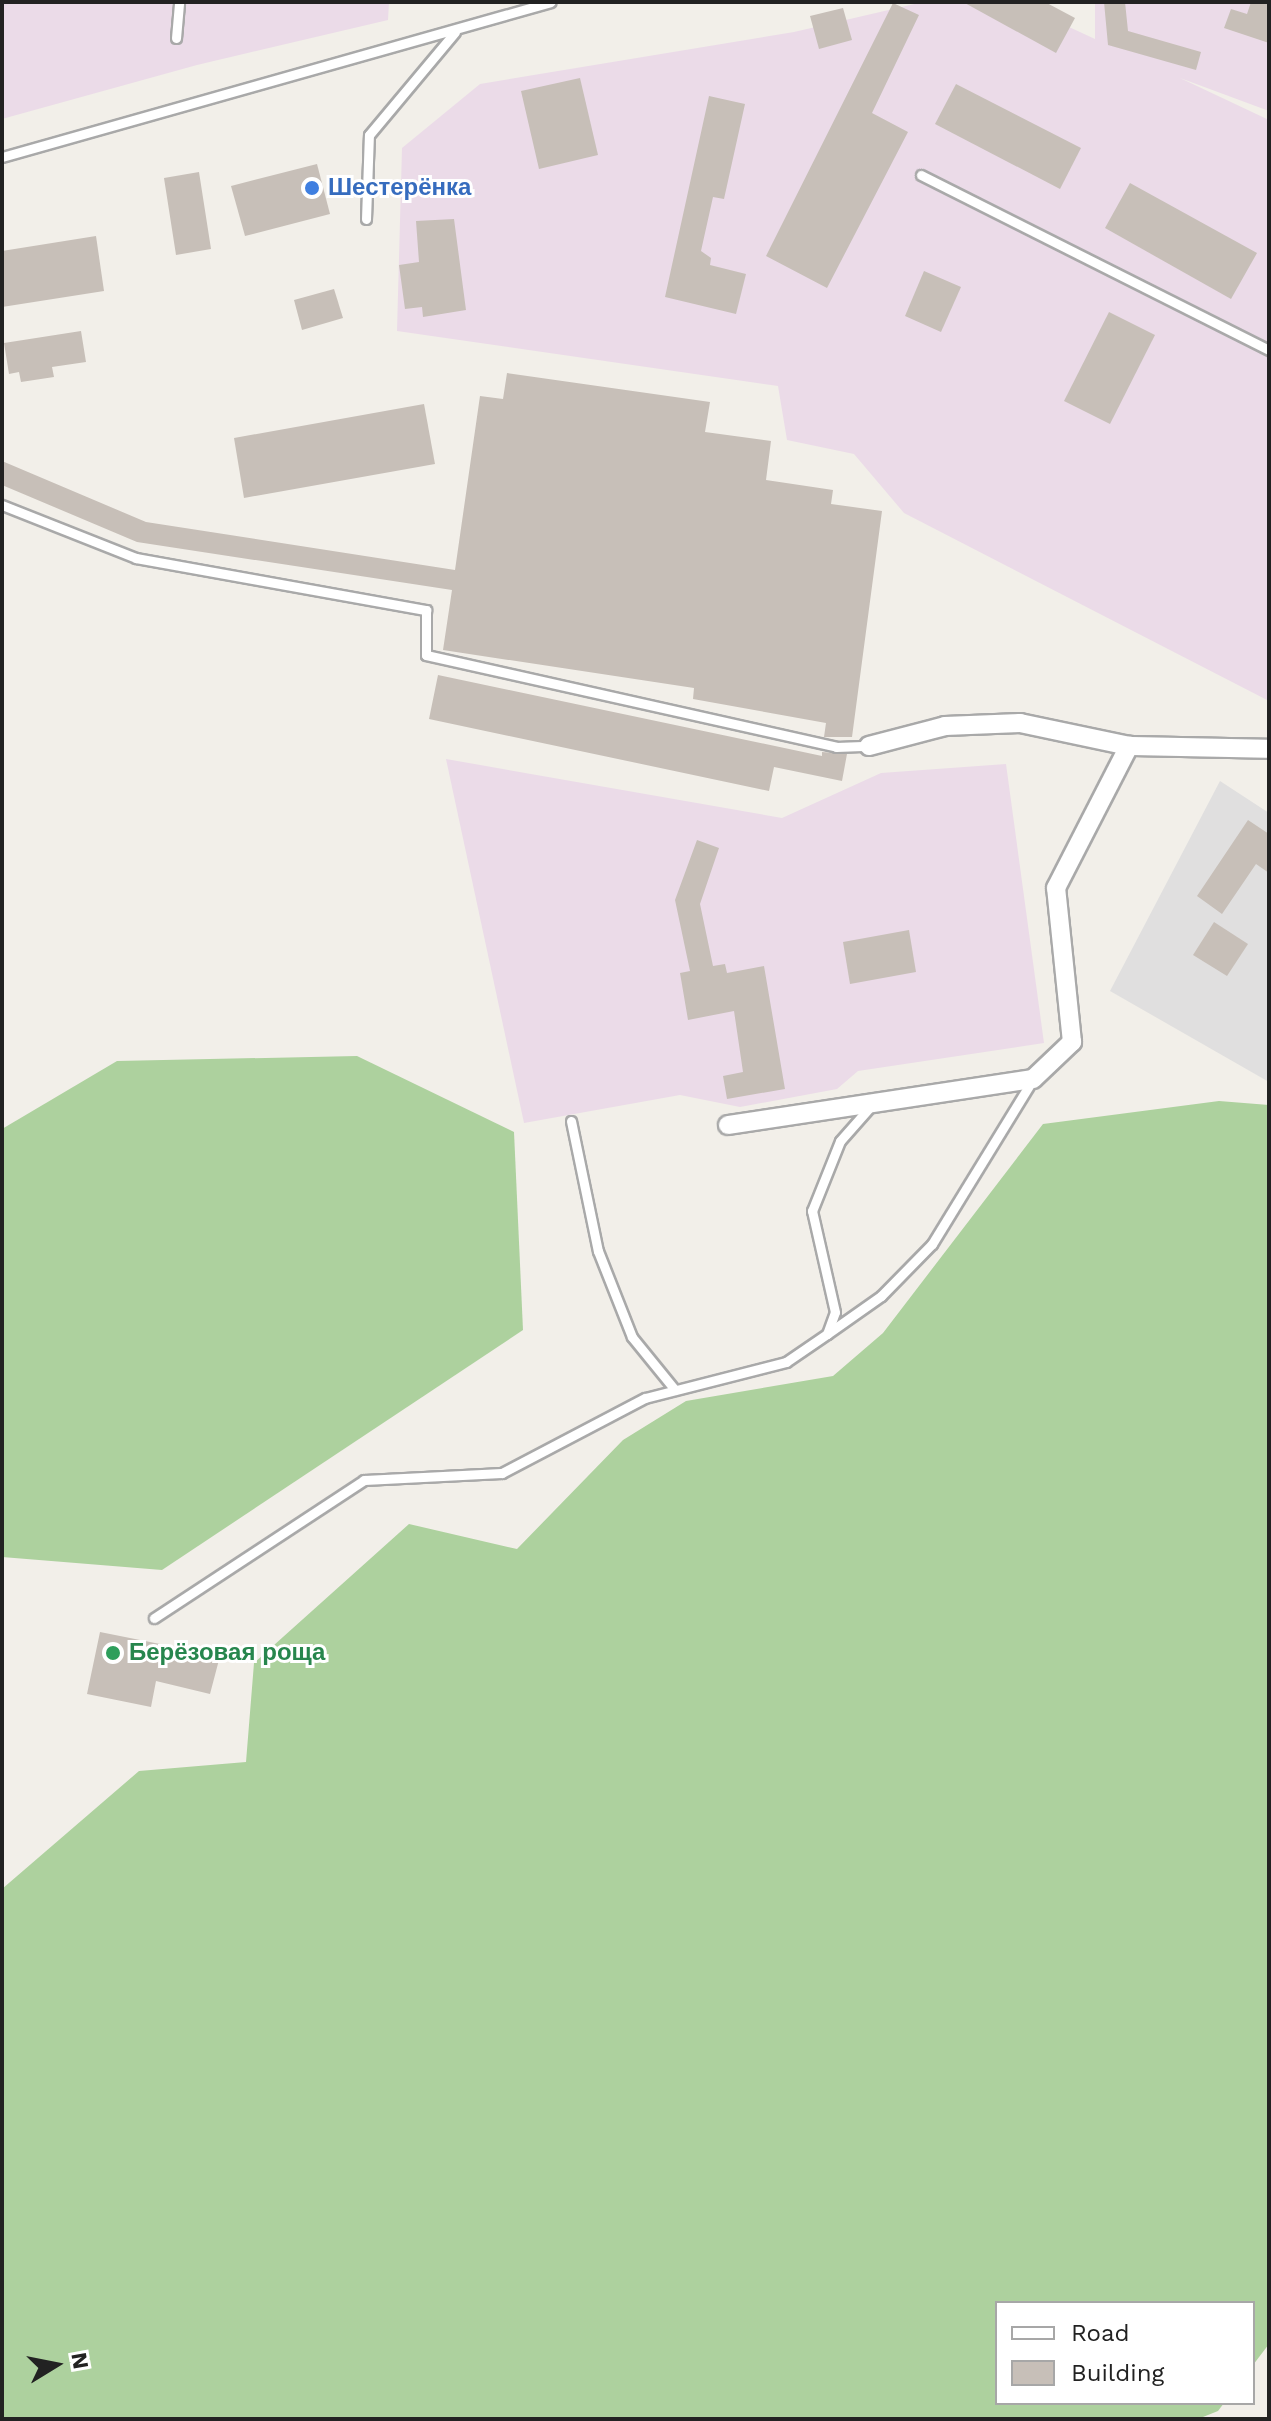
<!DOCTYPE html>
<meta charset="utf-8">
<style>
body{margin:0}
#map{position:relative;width:1271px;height:2421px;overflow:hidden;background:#f2efe9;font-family:"Work Sans",sans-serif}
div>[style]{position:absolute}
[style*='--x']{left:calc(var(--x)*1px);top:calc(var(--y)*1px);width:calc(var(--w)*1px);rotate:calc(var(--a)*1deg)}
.residential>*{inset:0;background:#e0dfdf}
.industrial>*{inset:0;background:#ebdbe8}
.forest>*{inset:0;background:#add19e}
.building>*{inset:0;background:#c7bfb8}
.roads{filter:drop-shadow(2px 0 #a9a9a9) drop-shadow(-2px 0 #a9a9a9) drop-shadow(0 2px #a9a9a9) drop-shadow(0 -2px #a9a9a9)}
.service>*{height:9px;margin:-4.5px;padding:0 4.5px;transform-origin:4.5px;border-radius:4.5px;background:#fff}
.minor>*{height:18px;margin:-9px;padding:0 9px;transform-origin:9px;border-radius:9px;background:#fff}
.dots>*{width:22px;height:22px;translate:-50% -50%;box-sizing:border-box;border:4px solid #fff;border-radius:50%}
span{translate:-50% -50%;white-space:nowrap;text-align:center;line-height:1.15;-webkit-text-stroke:6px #fff;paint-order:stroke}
.shop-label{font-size:24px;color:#366cbe;font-weight:700}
.left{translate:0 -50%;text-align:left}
.leisure-label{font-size:24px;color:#27864d;font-weight:700}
.frame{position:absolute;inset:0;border:4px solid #222;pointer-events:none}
.legend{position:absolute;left:995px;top:2301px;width:260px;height:104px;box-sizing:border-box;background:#fff;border:2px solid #a7a7a7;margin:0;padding:10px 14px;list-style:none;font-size:24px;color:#222}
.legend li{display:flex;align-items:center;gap:16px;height:40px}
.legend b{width:40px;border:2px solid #a7a7a7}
.north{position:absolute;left:16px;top:2325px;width:80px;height:80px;-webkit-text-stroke:6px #fff;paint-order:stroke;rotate:80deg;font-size:22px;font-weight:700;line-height:32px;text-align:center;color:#222}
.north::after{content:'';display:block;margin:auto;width:28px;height:36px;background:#222;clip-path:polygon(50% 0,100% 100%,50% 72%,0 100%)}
</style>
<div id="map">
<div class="residential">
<div style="clip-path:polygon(1220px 781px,1269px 813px,1269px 1082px,1110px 991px)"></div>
</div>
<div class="industrial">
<div style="clip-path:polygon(2px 2px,389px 2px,388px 20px,197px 65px,2px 119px)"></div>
<div style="clip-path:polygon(923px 2px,1015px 2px,1095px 39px,1095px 2px,1269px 2px,1269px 111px,1180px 78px,1269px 120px,1269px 701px,904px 513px,854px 454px,787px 440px,778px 386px,397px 331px,402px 148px,480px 84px,794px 32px)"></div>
<div style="clip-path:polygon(446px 759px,782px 818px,881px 773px,1006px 764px,1044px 1043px,858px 1071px,837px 1089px,740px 1107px,680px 1095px,524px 1123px)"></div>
</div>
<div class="forest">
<div style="clip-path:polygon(357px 1056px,514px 1132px,523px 1330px,162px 1570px,2px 1557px,2px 1129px,117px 1061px)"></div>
<div style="clip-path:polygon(1219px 1101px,1269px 1105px,1269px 2344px,1253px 2365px,1253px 2303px,997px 2303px,997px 2403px,1224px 2403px,1218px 2411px,1198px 2419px,2px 2419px,2px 1889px,139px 1771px,246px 1762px,254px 1663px,409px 1524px,517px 1549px,623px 1440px,686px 1401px,833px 1376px,883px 1333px,1043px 1124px)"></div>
</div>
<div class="building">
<div style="clip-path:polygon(963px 2px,1045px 2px,1075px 18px,1056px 53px)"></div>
<div style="clip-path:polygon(1104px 2px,1125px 2px,1128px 31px,1201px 52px,1196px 70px,1108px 45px)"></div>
<div style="clip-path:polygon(1251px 2px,1269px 2px,1269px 43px,1224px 28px,1231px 9px,1247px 14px)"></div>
<div style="clip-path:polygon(893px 3px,919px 15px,872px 113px,908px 132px,827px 288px,766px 256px)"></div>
<div style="clip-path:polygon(843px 8px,852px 40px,819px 49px,810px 16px)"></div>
<div style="clip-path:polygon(580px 78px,598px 155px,539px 169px,521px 91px)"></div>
<div style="clip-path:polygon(956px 84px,1081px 148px,1060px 189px,935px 124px)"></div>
<div style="clip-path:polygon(709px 96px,745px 104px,724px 199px,713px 197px,701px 251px,711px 258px,710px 265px,746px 274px,736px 314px,665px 297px)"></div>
<div style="clip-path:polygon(317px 164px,330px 214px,245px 236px,231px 186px)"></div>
<div style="clip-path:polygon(199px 172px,211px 249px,176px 255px,164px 178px)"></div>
<div style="clip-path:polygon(1130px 183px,1257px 253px,1231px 299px,1105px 228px)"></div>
<div style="clip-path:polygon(454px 219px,466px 310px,423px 317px,422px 307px,405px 309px,399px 265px,419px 262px,416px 221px)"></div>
<div style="clip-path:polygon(96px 236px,104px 291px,2px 307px,2px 251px)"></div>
<div style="clip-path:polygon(924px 271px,961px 287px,941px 332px,905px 316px)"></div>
<div style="clip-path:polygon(334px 289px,343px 318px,302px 330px,294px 300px)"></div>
<div style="clip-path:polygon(1109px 312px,1155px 335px,1110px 424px,1064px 401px)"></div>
<div style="clip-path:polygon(81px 331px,86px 362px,52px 367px,54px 377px,21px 382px,19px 372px,9px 374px,4px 343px)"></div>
<div style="clip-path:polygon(507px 373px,710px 402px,705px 432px,771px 441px,766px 480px,833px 490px,831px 504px,882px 511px,852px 737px,824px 737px,826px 723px,693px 699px,694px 688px,443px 650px,452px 590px,137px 542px,2px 485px,2px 461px,146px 522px,455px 570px,480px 396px,503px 399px)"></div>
<div style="clip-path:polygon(424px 404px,435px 464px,244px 498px,234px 438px)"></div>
<div style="clip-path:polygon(438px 675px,822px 756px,822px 752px,847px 754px,842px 781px,774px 767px,769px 791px,429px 719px)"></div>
<div style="clip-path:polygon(1248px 820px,1269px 834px,1269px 873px,1256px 864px,1222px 914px,1197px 896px)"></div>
<div style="clip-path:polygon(697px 840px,719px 848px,700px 904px,713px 966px,725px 964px,727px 973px,764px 966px,785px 1089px,727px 1099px,723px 1076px,743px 1072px,734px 1011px,688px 1020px,680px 973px,690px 971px,675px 900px)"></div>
<div style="clip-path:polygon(1214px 922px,1248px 944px,1227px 976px,1193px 955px)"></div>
<div style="clip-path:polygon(909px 930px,916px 972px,850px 984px,843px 942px)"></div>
<div style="clip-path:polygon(100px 1632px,220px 1656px,210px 1694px,156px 1681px,151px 1707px,87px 1694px)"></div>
</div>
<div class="roads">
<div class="service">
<div style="--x:176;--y:38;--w:36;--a:-85"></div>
<div style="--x:2;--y:157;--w:570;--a:-15.77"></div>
<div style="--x:921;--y:175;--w:390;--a:26.7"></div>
<div style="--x:366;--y:219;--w:84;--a:-88"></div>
<div style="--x:369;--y:135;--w:134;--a:-50.1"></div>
<div style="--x:2;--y:505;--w:144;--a:21.6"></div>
<div style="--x:136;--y:558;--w:295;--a:10.2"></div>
<div style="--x:426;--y:610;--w:45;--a:90"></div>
<div style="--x:426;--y:655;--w:420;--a:12.6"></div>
<div style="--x:836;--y:747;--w:33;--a:-2"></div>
<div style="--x:571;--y:1121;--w:133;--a:78.3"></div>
<div style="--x:598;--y:1251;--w:92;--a:68.4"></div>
<div style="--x:632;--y:1337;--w:68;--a:50.9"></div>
<div style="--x:827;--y:1334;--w:66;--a:-35.1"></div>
<div style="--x:881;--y:1296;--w:73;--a:-45.6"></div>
<div style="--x:932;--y:1244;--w:193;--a:-58.5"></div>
<div style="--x:154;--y:1618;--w:251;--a:-33.3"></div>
<div style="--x:364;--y:1480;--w:138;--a:-2.9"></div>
<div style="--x:502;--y:1473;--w:161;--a:-27.7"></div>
<div style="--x:645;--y:1398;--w:146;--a:-14.3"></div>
<div style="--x:786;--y:1362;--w:50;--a:-34.3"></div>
<div style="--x:827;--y:1334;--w:23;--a:-70"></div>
<div style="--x:835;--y:1312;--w:104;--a:-102.8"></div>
<div style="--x:812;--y:1211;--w:75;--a:-68.2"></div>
<div style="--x:840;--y:1141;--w:45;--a:-48.6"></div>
</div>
<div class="minor">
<div style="--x:869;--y:746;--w:79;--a:-14.7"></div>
<div style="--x:945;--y:726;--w:75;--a:-2.3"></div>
<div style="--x:1020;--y:723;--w:111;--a:11.9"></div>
<div style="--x:1129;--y:746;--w:140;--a:1.2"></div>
<div style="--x:728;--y:1125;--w:308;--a:-8.6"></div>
<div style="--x:1033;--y:1079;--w:54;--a:-43.5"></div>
<div style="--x:1072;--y:1042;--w:155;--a:-95.9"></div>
<div style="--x:1056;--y:888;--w:160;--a:-62.8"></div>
</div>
</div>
<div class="dots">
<div style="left:312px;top:188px;background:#3f7fe0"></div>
<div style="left:113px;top:1653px;background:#2e9e5b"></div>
</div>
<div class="shop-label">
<span class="left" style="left:328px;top:188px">Шестерёнка</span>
</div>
<div class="leisure-label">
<span class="left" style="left:129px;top:1653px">Берёзовая роща</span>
</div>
<div class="frame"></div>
<ul class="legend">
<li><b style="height:10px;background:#fff"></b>Road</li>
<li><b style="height:22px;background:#c7bfb8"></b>Building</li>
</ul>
<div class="north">N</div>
</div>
